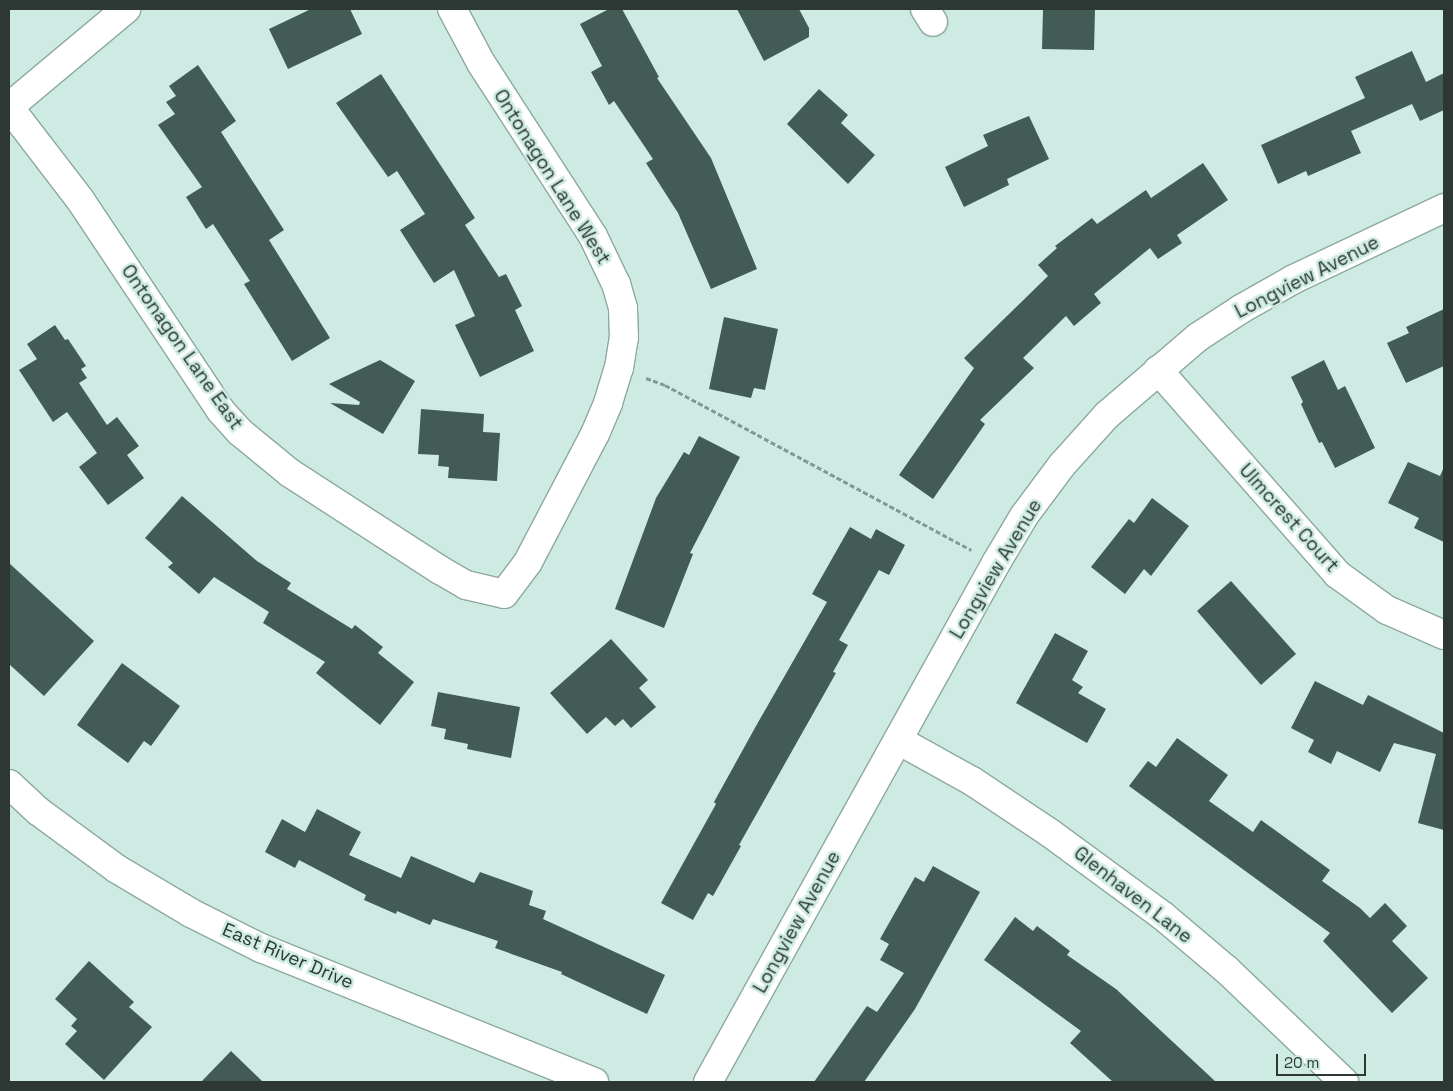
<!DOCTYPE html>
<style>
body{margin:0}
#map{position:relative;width:1453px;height:1091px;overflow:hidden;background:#ceebe3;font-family:"Space Grotesk",sans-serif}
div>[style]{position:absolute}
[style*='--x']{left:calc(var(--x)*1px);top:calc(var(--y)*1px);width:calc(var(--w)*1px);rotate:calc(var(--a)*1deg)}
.building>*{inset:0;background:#425b54}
.path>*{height:3px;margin-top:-1.5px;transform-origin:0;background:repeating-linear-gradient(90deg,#849893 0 5px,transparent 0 7.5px)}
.roads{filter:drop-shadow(1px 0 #8da8a1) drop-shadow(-1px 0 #8da8a1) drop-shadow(0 1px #8da8a1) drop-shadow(0 -1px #8da8a1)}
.minor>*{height:28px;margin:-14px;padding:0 14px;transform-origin:14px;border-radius:14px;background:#fff}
span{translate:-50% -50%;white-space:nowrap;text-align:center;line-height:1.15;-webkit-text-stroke:5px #ceebe3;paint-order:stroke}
.street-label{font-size:19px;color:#2d3835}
.frame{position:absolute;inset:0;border:10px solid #2d3835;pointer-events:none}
.scale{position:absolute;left:1276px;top:1054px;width:90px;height:22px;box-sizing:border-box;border:2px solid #2d3835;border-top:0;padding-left:6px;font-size:15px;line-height:18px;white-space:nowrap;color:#2d3835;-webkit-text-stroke:4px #ceebe3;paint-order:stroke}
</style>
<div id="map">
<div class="building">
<div style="clip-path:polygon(311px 9px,350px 9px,362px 34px,288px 69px,269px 29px)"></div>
<div style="clip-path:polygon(609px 9px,622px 9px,659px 77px,657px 78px,711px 158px,757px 269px,711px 289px,678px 213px,646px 163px,653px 159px,614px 101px,609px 105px,591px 72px,602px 66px,580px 24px)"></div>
<div style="clip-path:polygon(737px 9px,799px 9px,809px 28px,809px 37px,764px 61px)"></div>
<div style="clip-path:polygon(1043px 9px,1095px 9px,1094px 50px,1042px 49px)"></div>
<div style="clip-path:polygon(1412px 51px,1426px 82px,1444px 73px,1444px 110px,1420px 121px,1412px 104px,1351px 131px,1361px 153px,1308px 176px,1306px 171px,1278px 184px,1261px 145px,1365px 98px,1355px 77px)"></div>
<div style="clip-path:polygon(198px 65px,236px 121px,221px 132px,284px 230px,269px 240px,330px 338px,292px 361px,244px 284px,250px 281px,213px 224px,206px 229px,186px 197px,202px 187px,158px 125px,175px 114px,166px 102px,176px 96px,169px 86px)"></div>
<div style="clip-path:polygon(381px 74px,475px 218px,465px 225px,499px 277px,506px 274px,522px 306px,515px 310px,534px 351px,480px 377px,455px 325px,475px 316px,454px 270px,434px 283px,400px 230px,425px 214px,397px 171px,388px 177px,336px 103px)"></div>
<div style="clip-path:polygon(819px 89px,848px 115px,841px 123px,875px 155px,848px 184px,787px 124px)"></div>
<div style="clip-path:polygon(1029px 116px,1049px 159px,1007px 179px,1009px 185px,964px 207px,945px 167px,988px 146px,983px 135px)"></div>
<div style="clip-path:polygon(1203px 163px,1228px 200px,1177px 235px,1182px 243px,1158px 259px,1150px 248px,1094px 294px,1101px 303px,1074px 326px,1066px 316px,1023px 358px,1034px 368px,980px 420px,985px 424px,933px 499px,899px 475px,974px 368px,964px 358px,1048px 276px,1038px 265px,1057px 248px,1055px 246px,1092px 218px,1097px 224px,1146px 190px,1151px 198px)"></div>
<div style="clip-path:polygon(1444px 309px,1444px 366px,1406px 383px,1387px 343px,1409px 333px,1406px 327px)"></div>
<div style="clip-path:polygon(724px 317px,778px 329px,765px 390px,754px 388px,751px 398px,709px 389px)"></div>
<div style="clip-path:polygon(55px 325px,65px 340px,68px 339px,86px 366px,81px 369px,87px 378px,79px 383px,107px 425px,117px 417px,139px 446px,127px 455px,144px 478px,108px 505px,79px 467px,97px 453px,67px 412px,53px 422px,19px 370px,37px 359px,27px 344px)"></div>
<div style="clip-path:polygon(380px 360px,415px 381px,383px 434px,330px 403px,359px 405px,360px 402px,329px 384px)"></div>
<div style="clip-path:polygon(1324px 360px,1338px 390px,1345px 386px,1375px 448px,1335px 468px,1322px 442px,1319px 443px,1301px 404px,1303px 402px,1291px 377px)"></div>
<div style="clip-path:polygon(421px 409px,484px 414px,483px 432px,500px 433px,497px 481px,448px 478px,449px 467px,438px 466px,439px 455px,418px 454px)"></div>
<div style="clip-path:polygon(699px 436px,740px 457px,690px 553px,693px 554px,664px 628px,615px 609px,656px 498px,684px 452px,689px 455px)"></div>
<div style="clip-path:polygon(1408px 462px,1440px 476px,1444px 467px,1444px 542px,1414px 528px,1419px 518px,1388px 503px)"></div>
<div style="clip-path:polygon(182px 496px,257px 561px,291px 583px,287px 589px,352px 629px,355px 625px,383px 647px,378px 653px,414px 682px,380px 725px,316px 673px,325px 662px,263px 623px,269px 612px,214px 577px,199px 594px,168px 567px,173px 563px,145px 538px)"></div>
<div style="clip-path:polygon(1152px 498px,1189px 526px,1151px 576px,1144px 569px,1125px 594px,1091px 567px,1129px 519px,1134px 523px)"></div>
<div style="clip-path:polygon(850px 527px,871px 539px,876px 529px,905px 545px,889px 575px,879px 570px,839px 640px,848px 645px,833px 672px,836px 673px,739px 845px,741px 846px,713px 896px,708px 893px,693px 920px,661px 903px,716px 804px,714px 802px,756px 726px,827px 602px,812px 594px)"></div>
<div style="clip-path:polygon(9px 563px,94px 641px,44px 696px,9px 664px)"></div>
<div style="clip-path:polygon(1231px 581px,1296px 654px,1261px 685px,1197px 611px)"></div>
<div style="clip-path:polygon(1055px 633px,1088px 651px,1072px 680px,1083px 687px,1078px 693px,1106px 709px,1087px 743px,1016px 703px)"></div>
<div style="clip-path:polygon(611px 639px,648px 680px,639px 688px,656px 707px,631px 728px,623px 719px,615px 726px,606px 717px,587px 734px,550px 693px)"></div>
<div style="clip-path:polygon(122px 663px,180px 706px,151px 746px,144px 741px,128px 763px,77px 725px)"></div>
<div style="clip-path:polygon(1315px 681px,1363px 705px,1368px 695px,1444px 733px,1444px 830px,1418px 823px,1436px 754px,1394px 743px,1380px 772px,1337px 751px,1331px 764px,1308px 752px,1314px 740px,1291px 728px)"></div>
<div style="clip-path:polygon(438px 692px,520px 707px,511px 758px,467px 749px,468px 744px,444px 739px,446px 729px,431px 726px)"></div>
<div style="clip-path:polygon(1177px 738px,1228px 775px,1209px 801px,1253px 832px,1261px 820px,1330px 870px,1322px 881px,1360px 908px,1370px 918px,1385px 903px,1407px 926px,1392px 941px,1428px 978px,1392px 1013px,1323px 941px,1330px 933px,1129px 786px,1148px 761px,1156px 767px)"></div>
<div style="clip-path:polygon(317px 809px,361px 832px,349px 855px,401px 878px,411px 856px,474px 883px,480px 872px,533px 891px,529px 905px,546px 911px,543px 919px,665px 975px,647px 1014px,561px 974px,562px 972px,495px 948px,498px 941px,433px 919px,430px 925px,397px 911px,396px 914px,364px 900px,366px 895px,299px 860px,295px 868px,265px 852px,282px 819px,305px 832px)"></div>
<div style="clip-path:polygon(933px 866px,980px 892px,915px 1009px,864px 1082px,814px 1082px,867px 1006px,877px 1012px,904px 973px,880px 960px,889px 944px,880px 939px,915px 877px,924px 882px)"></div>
<div style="clip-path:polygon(1015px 917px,1033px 931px,1037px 926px,1070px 951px,1067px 955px,1116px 989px,1216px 1082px,1113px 1082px,1070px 1043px,1081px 1031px,984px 960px)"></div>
<div style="clip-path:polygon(89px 961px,134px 1002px,129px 1007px,152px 1027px,104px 1080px,65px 1044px,77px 1031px,71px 1026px,77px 1019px,55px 999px)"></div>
<div style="clip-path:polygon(231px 1051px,263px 1082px,201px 1082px)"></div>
</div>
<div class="path">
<div style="--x:646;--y:378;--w:20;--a:20"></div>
<div style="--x:665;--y:385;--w:348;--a:28.3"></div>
</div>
<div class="roads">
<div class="minor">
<div style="--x:925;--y:9;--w:15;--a:58"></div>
<div style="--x:9;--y:107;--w:118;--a:52.5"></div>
<div style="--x:81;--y:201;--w:252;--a:56.3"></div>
<div style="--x:221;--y:411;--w:28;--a:48"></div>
<div style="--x:240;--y:432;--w:65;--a:39.4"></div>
<div style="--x:290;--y:473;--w:179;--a:32.9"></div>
<div style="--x:440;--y:570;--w:30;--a:30"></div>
<div style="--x:466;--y:585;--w:39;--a:13"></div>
<div style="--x:504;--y:594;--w:40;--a:-53"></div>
<div style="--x:528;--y:562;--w:144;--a:-62.4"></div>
<div style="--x:595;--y:434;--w:34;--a:-67"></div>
<div style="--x:608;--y:403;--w:37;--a:-73"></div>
<div style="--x:619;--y:368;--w:30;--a:-81"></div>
<div style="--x:624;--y:338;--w:30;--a:-92"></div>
<div style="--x:623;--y:308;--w:25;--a:-106"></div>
<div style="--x:616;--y:284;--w:53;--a:-115.6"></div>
<div style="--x:593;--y:236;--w:206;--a:-122.9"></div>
<div style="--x:481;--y:63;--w:61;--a:-118.2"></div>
<div style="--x:9;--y:107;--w:153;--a:-39.9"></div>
<div style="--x:1158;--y:370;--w:271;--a:48.7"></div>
<div style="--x:1337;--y:574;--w:62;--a:35.8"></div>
<div style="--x:1387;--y:610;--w:62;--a:23.7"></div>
<div style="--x:898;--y:740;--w:85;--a:29"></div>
<div style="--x:972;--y:781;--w:94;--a:33.7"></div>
<div style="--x:1050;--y:833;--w:140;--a:36.3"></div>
<div style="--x:1163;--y:916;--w:84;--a:40.2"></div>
<div style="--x:1227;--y:970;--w:162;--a:43.7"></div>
<div style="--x:9;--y:784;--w:40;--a:43"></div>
<div style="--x:38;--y:811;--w:98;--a:36.3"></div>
<div style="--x:117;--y:869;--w:86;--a:30.7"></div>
<div style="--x:191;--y:913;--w:78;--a:26.6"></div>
<div style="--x:261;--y:948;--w:359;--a:21.9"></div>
<div style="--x:708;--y:1082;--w:594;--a:-60.97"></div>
<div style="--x:996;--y:563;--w:55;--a:-59.2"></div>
<div style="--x:1024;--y:516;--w:64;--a:-53.3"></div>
<div style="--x:1062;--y:465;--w:67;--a:-48"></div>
<div style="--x:1107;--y:415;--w:120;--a:-40.6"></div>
<div style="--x:1198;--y:337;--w:51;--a:-33.1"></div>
<div style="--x:1241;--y:309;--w:61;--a:-29.5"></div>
<div style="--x:1294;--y:279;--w:166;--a:-25.3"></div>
</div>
</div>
<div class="street-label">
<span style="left:552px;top:177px;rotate:58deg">Ontonagon Lane West</span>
<span style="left:1307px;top:277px;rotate:-27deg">Longview Avenue</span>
<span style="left:182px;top:347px;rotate:55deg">Ontonagon Lane East</span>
<span style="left:1289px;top:518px;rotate:48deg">Ulmcrest Court</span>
<span style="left:996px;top:569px;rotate:-59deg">Longview Avenue</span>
<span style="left:1133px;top:895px;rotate:38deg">Glenhaven Lane</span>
<span style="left:797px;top:922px;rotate:-61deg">Longview Avenue</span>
<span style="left:288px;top:956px;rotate:23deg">East River Drive</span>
</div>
<div class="frame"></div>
<div class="scale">20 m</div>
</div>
